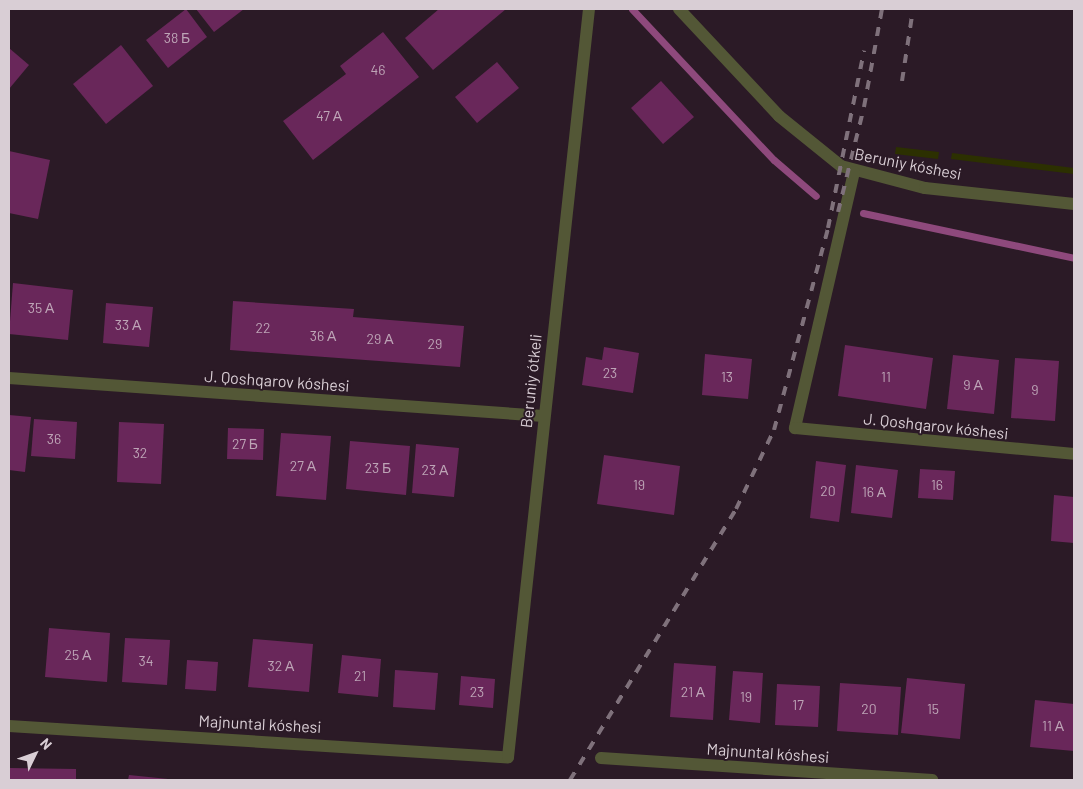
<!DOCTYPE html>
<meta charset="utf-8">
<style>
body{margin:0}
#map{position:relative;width:1083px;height:789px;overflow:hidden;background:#2b1a26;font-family:Barlow,sans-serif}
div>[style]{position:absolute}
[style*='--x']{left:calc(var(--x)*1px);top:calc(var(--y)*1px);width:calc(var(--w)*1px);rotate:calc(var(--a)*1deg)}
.green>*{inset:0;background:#2c3001}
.stream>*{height:7px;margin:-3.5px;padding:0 3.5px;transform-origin:3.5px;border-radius:3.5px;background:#8e497c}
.building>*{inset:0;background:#69275a}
.minor>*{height:12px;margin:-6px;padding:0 6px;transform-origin:6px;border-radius:6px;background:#535736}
.rail>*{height:4px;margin-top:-2px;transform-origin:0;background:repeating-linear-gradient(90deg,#7f717b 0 9px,transparent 0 18px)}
span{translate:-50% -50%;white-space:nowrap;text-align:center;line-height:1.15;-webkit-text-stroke:4px #2b1a26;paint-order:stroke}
.number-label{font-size:14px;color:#bda4b6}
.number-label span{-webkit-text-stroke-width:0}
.street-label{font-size:16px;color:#d9ced5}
.frame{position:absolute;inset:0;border:10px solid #d9ced5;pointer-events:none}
.north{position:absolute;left:10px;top:729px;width:50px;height:50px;-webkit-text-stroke:4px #2b1a26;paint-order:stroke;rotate:48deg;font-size:14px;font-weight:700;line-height:20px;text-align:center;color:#d9ced5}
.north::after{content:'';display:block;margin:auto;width:18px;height:22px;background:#d9ced5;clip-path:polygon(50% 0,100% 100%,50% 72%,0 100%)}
</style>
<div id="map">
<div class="green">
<div style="clip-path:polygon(896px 147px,939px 152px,938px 159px,895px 154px)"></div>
<div style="clip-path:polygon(952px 153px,1074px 168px,1074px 174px,951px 159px)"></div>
</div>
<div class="stream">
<div style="--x:632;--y:9;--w:207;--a:46.8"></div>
<div style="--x:774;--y:160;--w:55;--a:40.6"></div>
<div style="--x:863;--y:213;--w:216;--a:12"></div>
</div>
<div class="building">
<div style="clip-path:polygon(186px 9px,207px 37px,168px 68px,146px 40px)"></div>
<div style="clip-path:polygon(196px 9px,244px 9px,214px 32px)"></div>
<div style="clip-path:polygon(439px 9px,506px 9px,433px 70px,405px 38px)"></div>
<div style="clip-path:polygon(383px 32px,419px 77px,313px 160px,283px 121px,346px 74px,340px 66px)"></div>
<div style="clip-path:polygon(121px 45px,153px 86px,106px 124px,73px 84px)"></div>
<div style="clip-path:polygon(9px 48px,29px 65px,9px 89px)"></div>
<div style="clip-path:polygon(497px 62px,519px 88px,477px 123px,455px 97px)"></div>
<div style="clip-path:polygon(661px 81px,694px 117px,663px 144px,631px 108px)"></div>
<div style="clip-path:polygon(9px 151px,50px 160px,38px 219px,9px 213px)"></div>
<div style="clip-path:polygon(13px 283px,73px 290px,68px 340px,9px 334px)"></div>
<div style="clip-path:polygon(233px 301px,354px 309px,353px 317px,464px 326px,460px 367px,230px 350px)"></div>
<div style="clip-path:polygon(106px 303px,153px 307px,149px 347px,103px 343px)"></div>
<div style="clip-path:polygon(845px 345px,933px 358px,926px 409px,838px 396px)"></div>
<div style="clip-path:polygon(604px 347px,639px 353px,633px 393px,582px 385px,586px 357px,602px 360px)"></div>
<div style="clip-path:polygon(705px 354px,752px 359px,748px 399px,702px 395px)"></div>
<div style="clip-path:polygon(953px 355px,999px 360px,994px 414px,947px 409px)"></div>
<div style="clip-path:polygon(1015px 358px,1059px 361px,1055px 421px,1011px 418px)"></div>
<div style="clip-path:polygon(9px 415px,31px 417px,25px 472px,9px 470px)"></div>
<div style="clip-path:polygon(34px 419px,77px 422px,75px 459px,31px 456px)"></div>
<div style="clip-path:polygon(119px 422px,164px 424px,161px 484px,117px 482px)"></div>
<div style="clip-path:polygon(228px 428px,264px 429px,263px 460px,227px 459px)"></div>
<div style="clip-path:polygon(281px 433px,331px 436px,326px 500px,276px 496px)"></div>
<div style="clip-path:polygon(350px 441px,410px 446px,406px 495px,346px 489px)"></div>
<div style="clip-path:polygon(416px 444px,459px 448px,454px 497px,412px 493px)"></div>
<div style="clip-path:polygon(604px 455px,680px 466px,674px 515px,597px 504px)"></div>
<div style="clip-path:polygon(816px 461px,846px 465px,839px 522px,810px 518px)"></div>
<div style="clip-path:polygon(856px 465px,898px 470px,892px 518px,851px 513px)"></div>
<div style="clip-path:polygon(920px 469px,955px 471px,953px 500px,918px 498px)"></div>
<div style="clip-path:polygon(1054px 495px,1074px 497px,1074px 543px,1051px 541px)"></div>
<div style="clip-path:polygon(49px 628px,110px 633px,107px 682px,45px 677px)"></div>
<div style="clip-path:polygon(125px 638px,170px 640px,167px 685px,122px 682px)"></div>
<div style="clip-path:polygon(253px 639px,313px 644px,309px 692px,248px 687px)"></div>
<div style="clip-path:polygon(342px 655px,381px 659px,378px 697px,338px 693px)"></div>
<div style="clip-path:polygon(187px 660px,218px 662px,216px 691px,185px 689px)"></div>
<div style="clip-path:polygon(674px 663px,716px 666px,713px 720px,670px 717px)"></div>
<div style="clip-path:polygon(395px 670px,438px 673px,435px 710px,393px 707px)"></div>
<div style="clip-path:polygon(733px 671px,763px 673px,760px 723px,729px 720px)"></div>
<div style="clip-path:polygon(461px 676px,495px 679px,493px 708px,459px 705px)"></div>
<div style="clip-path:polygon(907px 678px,965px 684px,960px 739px,901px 733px)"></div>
<div style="clip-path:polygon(840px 683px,901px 687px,898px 735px,837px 731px)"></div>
<div style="clip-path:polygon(777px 684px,820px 686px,818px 727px,775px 725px)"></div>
<div style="clip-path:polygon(1035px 700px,1074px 704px,1074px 751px,1030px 747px)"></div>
<div style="clip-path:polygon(9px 768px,76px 769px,76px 780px,9px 780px)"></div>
<div style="clip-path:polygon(129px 775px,168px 779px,168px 780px,128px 780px)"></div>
</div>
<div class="minor">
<div style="--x:679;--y:9;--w:146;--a:46.9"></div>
<div style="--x:779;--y:116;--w:80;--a:38.9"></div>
<div style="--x:841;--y:166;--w:87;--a:14.7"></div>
<div style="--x:925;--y:188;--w:150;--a:6.1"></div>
<div style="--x:854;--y:172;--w:263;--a:103"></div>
<div style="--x:795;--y:428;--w:280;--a:5.3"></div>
<div style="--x:9;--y:378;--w:536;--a:4.06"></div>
<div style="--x:9;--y:726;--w:500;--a:3.6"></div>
<div style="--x:508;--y:757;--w:752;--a:-83.82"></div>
<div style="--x:601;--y:758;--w:332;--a:3.8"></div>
</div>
<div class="rail">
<div style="--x:902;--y:81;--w:73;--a:-81.3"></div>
<div style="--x:838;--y:212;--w:108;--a:-76.1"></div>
<div style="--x:864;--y:107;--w:100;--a:-79.6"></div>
<div style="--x:570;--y:780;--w:318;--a:-58.5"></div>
<div style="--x:736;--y:509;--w:88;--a:-64.3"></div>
<div style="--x:774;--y:430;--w:209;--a:-75"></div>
<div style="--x:828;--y:228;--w:181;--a:-78.5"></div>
</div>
<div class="number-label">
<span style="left:177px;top:38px">38 Б</span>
<span style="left:378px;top:70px">46</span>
<span style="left:329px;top:116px">47 А</span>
<span style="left:41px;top:308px">35 А</span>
<span style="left:128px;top:325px">33 А</span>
<span style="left:263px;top:328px">22</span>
<span style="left:323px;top:336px">36 А</span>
<span style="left:380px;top:339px">29 А</span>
<span style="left:435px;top:344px">29</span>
<span style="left:610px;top:373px">23</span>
<span style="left:727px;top:377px">13</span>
<span style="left:886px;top:377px">11</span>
<span style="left:973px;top:385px">9 А</span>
<span style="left:1035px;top:390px">9</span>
<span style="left:54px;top:439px">36</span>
<span style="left:245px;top:444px">27 Б</span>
<span style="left:140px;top:453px">32</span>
<span style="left:303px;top:466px">27 А</span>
<span style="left:378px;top:468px">23 Б</span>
<span style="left:435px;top:470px">23 А</span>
<span style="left:639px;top:485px">19</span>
<span style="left:937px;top:485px">16</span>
<span style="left:828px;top:491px">20</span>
<span style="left:874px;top:492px">16 А</span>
<span style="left:78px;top:655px">25 А</span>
<span style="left:146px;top:661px">34</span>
<span style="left:281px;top:666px">32 А</span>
<span style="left:360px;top:676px">21</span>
<span style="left:477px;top:692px">23</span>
<span style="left:693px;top:692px">21 А</span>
<span style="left:746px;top:697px">19</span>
<span style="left:798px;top:705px">17</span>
<span style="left:869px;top:709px">20</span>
<span style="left:933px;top:709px">15</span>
<span style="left:1053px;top:726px">11 А</span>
</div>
<div class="street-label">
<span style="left:908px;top:164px;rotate:11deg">Beruniy kóshesi</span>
<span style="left:277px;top:381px;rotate:4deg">J. Qoshqarov kóshesi</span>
<span style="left:531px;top:381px;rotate:-84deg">Beruniy ótkeli</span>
<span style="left:936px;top:426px;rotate:6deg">J. Qoshqarov kóshesi</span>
<span style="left:260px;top:724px;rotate:3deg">Majnuntal kóshesi</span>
<span style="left:768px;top:753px;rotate:4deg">Majnuntal kóshesi</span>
</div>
<div class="frame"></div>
<div class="north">N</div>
</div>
